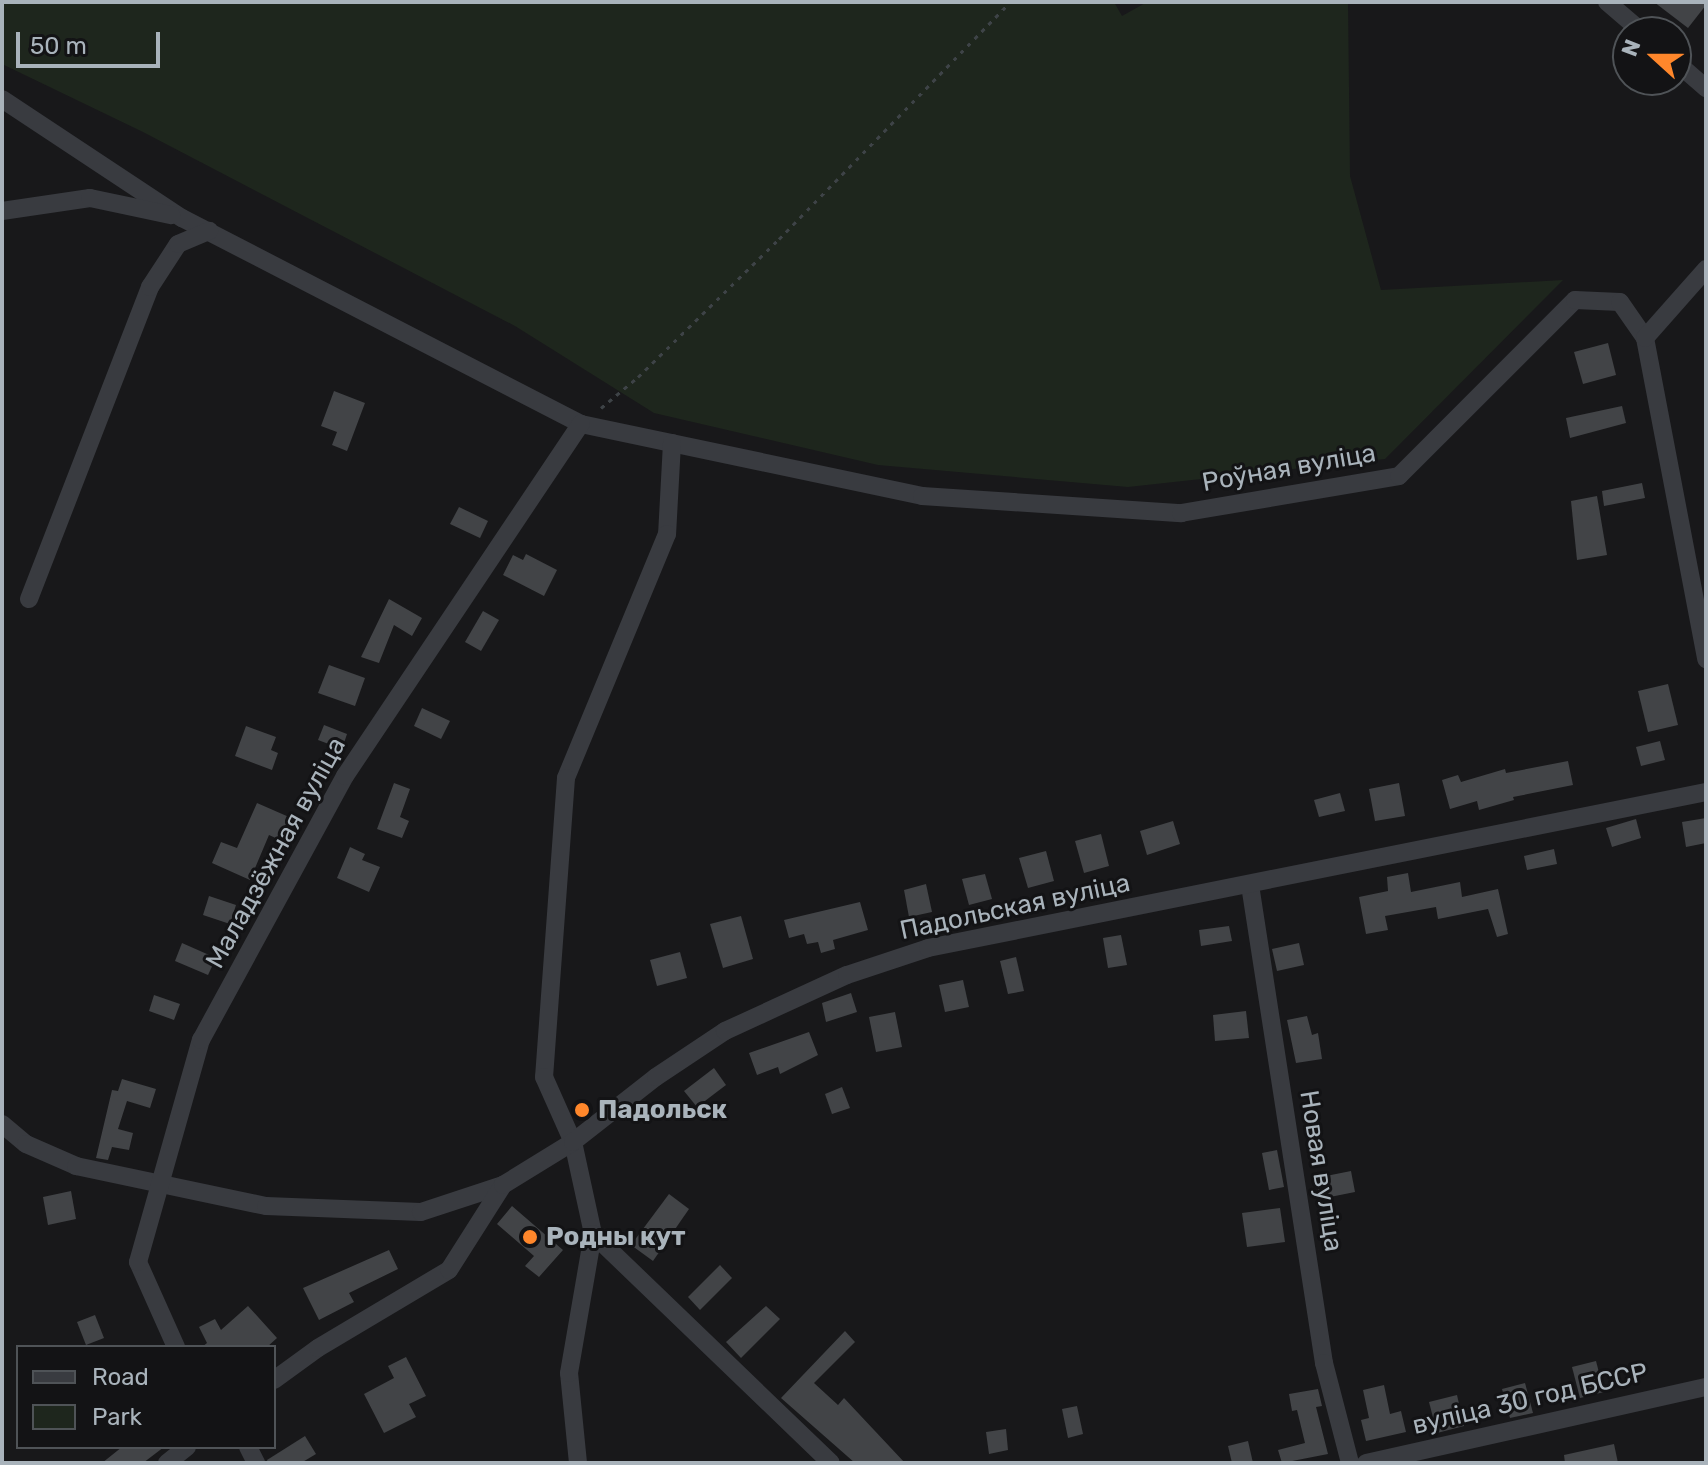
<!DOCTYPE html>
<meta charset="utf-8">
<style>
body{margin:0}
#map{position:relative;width:1708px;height:1465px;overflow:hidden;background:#18181a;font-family:Rubik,sans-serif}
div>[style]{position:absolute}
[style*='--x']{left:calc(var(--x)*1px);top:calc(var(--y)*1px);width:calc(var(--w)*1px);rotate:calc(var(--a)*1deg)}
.green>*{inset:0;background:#1e261d}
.building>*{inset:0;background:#424447}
.path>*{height:3px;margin-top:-1.5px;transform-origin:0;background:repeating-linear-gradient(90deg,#3e4347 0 4px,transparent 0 10px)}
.minor>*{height:18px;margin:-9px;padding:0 9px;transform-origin:9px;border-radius:9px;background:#393b40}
.dots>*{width:22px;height:22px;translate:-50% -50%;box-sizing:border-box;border:4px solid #131315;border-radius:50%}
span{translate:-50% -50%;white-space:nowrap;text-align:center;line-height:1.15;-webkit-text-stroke:6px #131315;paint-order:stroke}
.street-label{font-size:26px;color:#a9b3bb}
.poi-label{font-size:26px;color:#a9b3bb;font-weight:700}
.left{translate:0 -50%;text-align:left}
.frame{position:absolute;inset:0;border:4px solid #a9b3bb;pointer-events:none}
.legend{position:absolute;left:16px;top:1345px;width:260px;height:104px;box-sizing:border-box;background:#131315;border:2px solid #4f5357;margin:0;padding:10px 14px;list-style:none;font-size:24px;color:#a9b3bb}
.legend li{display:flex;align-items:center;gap:16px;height:40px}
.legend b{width:40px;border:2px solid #4f5357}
.north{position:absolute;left:1612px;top:16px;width:80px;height:80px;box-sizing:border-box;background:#131315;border:2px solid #4f5357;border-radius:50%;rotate:291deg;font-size:22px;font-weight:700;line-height:32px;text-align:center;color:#a9b3bb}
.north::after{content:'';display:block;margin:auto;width:28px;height:36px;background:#ff872b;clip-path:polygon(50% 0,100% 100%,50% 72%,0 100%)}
.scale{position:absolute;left:16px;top:32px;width:144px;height:36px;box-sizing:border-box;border:4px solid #a9b3bb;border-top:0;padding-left:10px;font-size:24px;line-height:28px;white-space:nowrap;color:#a9b3bb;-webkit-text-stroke:6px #131315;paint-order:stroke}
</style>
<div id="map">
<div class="green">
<div style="clip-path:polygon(2px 2px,1114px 2px,1122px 16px,1147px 2px,1348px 2px,1350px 176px,1381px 290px,1563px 280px,1385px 459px,1128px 487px,878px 465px,654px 413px,515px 326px,143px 132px,2px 64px)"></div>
</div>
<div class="building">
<div style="clip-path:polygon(1654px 2px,1706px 2px,1706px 5px,1688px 28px)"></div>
<div style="clip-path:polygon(1608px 343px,1616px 375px,1583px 384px,1574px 352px)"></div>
<div style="clip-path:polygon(334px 391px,365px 403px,347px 451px,332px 445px,337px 432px,321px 426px)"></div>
<div style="clip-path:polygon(1622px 406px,1626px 423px,1570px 438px,1566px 418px)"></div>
<div style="clip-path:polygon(1642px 483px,1645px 498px,1604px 506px,1602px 491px)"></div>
<div style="clip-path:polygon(1597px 496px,1607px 555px,1577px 560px,1571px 501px)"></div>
<div style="clip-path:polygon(459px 507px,488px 521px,480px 538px,450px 524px)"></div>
<div style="clip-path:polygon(526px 554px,557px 570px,544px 596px,503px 575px,513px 555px,523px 560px)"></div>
<div style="clip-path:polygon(389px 599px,422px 618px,412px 636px,394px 625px,379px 663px,361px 657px)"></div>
<div style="clip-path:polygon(483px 611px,499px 620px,481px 651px,465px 642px)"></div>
<div style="clip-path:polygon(329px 665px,365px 678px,355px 706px,318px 693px)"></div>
<div style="clip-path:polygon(1668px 684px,1678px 725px,1648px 732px,1638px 691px)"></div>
<div style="clip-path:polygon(422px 708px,450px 721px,441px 739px,414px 726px)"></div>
<div style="clip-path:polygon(324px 725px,347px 734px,342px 749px,318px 740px)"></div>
<div style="clip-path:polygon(246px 726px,276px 737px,271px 750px,278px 753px,272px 770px,235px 756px)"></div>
<div style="clip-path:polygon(1660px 741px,1665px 760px,1641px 766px,1636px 747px)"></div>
<div style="clip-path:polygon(1568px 761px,1573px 785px,1513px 797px,1514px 800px,1479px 810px,1477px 801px,1450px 809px,1442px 780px,1458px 775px,1461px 782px,1505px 769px,1506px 773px)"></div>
<div style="clip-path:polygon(394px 783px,410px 789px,400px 817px,409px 821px,402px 838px,377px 829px)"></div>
<div style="clip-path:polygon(1399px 783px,1405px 816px,1375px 821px,1369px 789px)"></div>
<div style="clip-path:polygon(1340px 793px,1345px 811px,1319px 817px,1314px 800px)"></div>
<div style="clip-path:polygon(257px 803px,289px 817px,280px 840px,269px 835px,250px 880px,212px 863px,221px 842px,237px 848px)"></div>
<div style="clip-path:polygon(1706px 818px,1706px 843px,1686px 847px,1682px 822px)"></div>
<div style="clip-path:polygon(1636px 819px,1641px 838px,1612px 847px,1606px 828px)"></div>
<div style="clip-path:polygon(1173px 821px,1180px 844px,1147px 855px,1140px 831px)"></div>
<div style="clip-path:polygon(1101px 834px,1109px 866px,1084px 873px,1075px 841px)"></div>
<div style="clip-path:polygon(350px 847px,365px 854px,362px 860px,380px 867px,369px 892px,337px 878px)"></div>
<div style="clip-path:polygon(1554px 849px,1557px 864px,1527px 870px,1524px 856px)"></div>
<div style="clip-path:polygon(1046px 851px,1054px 881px,1028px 888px,1019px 858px)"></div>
<div style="clip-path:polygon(1408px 873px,1411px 892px,1460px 882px,1462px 897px,1498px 889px,1508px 934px,1497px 937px,1488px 909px,1438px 919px,1436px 907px,1385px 916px,1388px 930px,1366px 934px,1359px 897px,1388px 891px,1387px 877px)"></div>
<div style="clip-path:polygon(985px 874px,992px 899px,969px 905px,962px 879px)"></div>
<div style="clip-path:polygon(926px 884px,932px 912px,909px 917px,904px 890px)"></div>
<div style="clip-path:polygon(209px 896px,236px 905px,230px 924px,203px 915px)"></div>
<div style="clip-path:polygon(860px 902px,868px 930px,833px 940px,835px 949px,821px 953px,818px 942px,807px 944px,804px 934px,789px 938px,784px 920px)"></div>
<div style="clip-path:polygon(741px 916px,753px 959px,723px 968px,710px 924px)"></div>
<div style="clip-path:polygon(1229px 926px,1232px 941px,1201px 946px,1199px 930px)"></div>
<div style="clip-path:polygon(1121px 935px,1127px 965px,1108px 968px,1103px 938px)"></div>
<div style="clip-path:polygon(182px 943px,216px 958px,208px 975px,175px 961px)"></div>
<div style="clip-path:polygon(1299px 943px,1304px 965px,1277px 971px,1272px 949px)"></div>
<div style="clip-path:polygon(680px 952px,687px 978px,657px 986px,650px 960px)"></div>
<div style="clip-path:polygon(1016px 957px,1024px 991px,1008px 994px,1000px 961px)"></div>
<div style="clip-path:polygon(963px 980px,969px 1007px,945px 1012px,939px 985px)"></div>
<div style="clip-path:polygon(851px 993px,857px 1012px,826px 1022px,822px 1003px)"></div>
<div style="clip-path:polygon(154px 995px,180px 1004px,174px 1020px,149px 1011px)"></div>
<div style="clip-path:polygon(1246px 1011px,1249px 1038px,1215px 1041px,1213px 1015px)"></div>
<div style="clip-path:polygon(895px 1012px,902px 1047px,876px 1052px,869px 1017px)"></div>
<div style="clip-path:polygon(1307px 1016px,1312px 1035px,1318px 1033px,1322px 1059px,1296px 1063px,1287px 1020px)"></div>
<div style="clip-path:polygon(809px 1032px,818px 1055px,780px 1074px,778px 1067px,757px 1075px,749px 1053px)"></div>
<div style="clip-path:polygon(714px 1068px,726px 1085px,697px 1107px,684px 1091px)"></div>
<div style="clip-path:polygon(122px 1079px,156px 1089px,150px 1108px,127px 1101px,118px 1129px,133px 1133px,129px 1150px,112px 1147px,108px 1160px,96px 1158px,112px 1090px,118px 1091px)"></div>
<div style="clip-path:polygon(842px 1087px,850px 1108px,832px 1114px,825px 1094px)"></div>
<div style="clip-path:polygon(1277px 1150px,1284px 1187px,1269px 1190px,1262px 1153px)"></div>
<div style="clip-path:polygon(1351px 1171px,1355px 1192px,1320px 1199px,1316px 1178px)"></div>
<div style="clip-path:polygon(71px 1191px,76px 1219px,48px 1225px,43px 1197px)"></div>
<div style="clip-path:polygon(669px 1194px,689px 1209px,653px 1261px,631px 1245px)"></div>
<div style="clip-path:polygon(512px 1206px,563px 1250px,539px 1277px,525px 1266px,534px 1256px,497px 1224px)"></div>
<div style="clip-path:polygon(1280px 1208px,1285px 1242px,1247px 1247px,1242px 1213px)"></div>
<div style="clip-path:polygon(389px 1250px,398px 1269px,349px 1293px,354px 1302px,319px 1320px,303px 1288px)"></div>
<div style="clip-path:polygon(720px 1265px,732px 1278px,700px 1310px,688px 1297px)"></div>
<div style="clip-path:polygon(248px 1306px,277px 1338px,267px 1347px,202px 1347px,207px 1343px,199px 1327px,215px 1319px,221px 1330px)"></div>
<div style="clip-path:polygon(766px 1306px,780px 1319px,741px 1358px,726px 1342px)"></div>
<div style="clip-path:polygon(95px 1315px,104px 1338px,86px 1345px,77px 1322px)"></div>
<div style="clip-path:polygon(845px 1331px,855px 1342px,814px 1383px,838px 1405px,844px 1398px,905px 1463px,855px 1463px,781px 1398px)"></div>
<div style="clip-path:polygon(406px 1357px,426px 1396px,409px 1404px,416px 1417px,384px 1433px,364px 1394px,394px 1378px,388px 1366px)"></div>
<div style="clip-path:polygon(1596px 1361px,1604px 1392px,1580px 1398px,1572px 1367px)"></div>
<div style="clip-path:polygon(1525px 1383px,1533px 1413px,1510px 1418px,1502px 1389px)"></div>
<div style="clip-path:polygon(1384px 1385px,1390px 1414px,1401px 1411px,1406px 1432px,1366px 1441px,1361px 1420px,1369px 1418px,1363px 1390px)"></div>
<div style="clip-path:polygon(1318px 1389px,1322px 1406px,1316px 1407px,1328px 1454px,1282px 1463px,1278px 1450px,1305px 1443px,1297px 1410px,1292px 1411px,1289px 1394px)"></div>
<div style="clip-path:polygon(1457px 1395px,1464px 1426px,1437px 1433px,1429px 1402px)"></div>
<div style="clip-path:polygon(1077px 1406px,1083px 1434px,1068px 1438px,1062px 1409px)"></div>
<div style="clip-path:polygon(1006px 1429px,1008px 1450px,989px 1454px,986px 1432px)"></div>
<div style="clip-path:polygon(305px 1436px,316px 1454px,301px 1463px,268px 1463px,267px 1460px)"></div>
<div style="clip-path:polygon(1248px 1441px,1253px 1463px,1232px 1463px,1228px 1446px)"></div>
<div style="clip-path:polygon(1614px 1444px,1618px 1463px,1565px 1463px,1564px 1455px)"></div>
<div style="clip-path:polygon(122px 1447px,164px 1447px,143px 1463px,102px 1463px)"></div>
</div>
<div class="path">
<div style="--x:601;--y:408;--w:48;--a:-40"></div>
<div style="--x:638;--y:377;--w:197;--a:-44.4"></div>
<div style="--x:779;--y:239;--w:331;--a:-45.7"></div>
</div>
<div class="minor">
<div style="--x:1607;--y:2;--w:46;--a:40.6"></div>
<div style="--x:1676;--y:62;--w:40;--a:41"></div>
<div style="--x:2;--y:99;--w:216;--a:33.5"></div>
<div style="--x:182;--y:218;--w:449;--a:27.3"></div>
<div style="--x:581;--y:424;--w:349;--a:11.9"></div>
<div style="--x:922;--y:496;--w:260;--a:3.8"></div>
<div style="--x:1181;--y:513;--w:221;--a:-9.6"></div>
<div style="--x:1399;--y:476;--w:249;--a:-45"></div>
<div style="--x:1575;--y:300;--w:45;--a:2.5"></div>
<div style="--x:1620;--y:302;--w:44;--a:55.2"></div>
<div style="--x:1645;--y:338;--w:327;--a:79.2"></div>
<div style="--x:2;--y:211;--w:89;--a:-8.4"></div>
<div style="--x:90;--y:198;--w:83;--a:11.9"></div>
<div style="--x:1645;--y:338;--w:92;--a:-48.5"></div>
<div style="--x:672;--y:443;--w:91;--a:93.1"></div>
<div style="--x:667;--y:534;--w:264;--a:112.5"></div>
<div style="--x:566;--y:778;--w:300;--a:94.2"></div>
<div style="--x:544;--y:1077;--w:71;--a:66"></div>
<div style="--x:573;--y:1142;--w:94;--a:77.7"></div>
<div style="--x:593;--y:1234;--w:330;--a:43.9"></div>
<div style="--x:29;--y:599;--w:335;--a:-68.8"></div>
<div style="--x:150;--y:287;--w:51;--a:-56.9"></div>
<div style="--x:178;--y:244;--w:34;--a:-23"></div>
<div style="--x:1250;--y:885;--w:484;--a:81.2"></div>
<div style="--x:1324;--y:1363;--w:103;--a:75.4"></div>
<div style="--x:2;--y:1124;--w:31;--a:40"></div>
<div style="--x:26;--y:1144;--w:55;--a:23.7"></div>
<div style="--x:76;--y:1166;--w:194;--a:11.9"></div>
<div style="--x:266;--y:1206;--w:155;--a:2.2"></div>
<div style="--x:421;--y:1212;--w:86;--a:-18.2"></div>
<div style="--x:176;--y:1347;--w:93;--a:-114.1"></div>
<div style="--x:138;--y:1262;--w:231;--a:-74.2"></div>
<div style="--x:201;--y:1040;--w:301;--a:-61.4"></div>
<div style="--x:345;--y:776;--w:424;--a:-56.2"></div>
<div style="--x:274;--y:1380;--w:54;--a:-36"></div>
<div style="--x:318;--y:1348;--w:152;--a:-30.8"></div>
<div style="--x:449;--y:1270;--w:101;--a:-57.6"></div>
<div style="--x:503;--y:1185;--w:82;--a:-31.6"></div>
<div style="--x:573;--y:1142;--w:105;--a:-38.1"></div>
<div style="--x:656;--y:1077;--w:83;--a:-33.7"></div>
<div style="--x:725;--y:1031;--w:134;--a:-24.7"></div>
<div style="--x:847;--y:975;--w:85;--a:-18.4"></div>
<div style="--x:928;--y:948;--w:793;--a:-11.34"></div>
<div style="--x:248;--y:1447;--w:18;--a:63"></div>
<div style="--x:167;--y:1463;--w:26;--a:-39"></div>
<div style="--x:578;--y:1463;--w:90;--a:-95.7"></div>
<div style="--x:569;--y:1373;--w:141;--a:-80.2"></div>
<div style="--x:1366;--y:1463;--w:348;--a:-12.6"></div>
</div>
<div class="dots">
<div style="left:582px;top:1110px;background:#ff872b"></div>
<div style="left:530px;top:1237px;background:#ff872b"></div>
</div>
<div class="street-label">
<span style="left:1289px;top:468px;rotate:-10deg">Роўная вуліца</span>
<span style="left:276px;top:853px;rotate:-61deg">Маладзёжная вуліца</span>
<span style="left:1015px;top:907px;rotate:-12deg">Падольская вуліца</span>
<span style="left:1321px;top:1171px;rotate:81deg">Новая вуліца</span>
<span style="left:1530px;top:1399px;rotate:-13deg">вуліца 30 год БССР</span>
</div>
<div class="poi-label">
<span class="left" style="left:598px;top:1110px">Падольск</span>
<span class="left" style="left:546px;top:1237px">Родны кут</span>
</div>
<div class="frame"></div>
<ul class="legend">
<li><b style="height:10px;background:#393b40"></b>Road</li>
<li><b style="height:22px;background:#1e261d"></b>Park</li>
</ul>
<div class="north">N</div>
<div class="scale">50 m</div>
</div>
